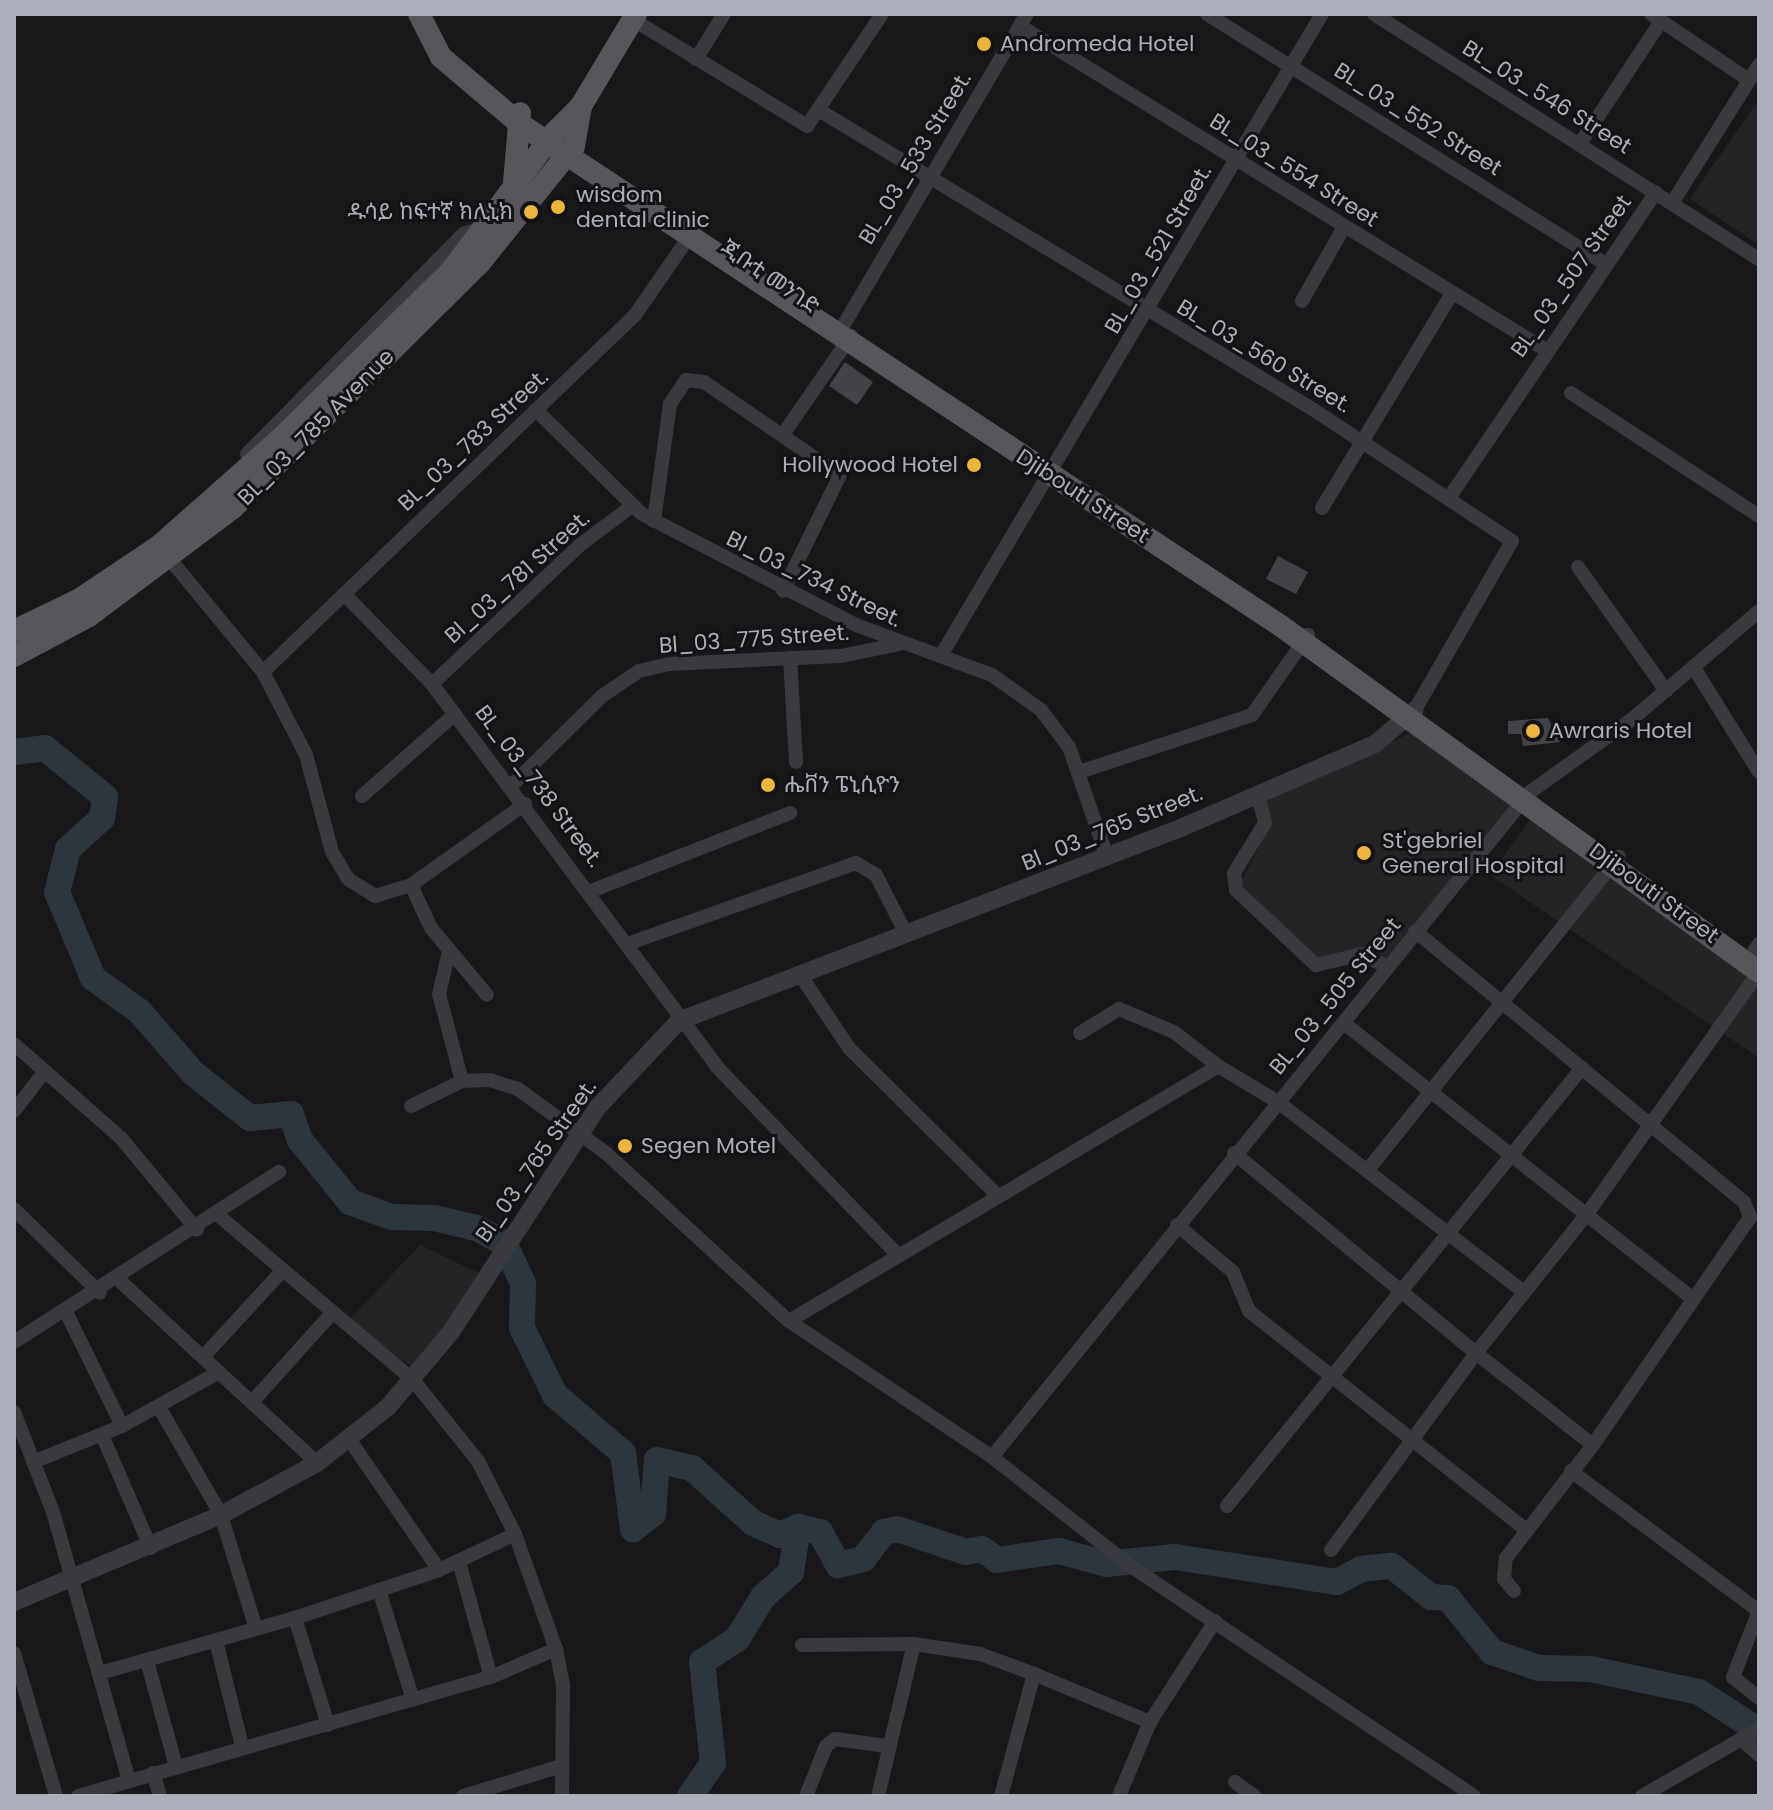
<!DOCTYPE html>
<meta charset="utf-8">
<style>
body{margin:0}
#map{position:relative;width:1773px;height:1810px;overflow:hidden;background:#18181a;font-family:Poppins,"Noto Sans Ethiopic",sans-serif}
div>[style]{position:absolute}
[style*='--x']{left:calc(var(--x)*1px);top:calc(var(--y)*1px);width:calc(var(--w)*1px);rotate:calc(var(--a)*1deg)}
.built>*{inset:0;background:#242427}
.river>*{height:26px;margin:-13px;padding:0 13px;transform-origin:13px;border-radius:13px;background:#2e363d}
.building>*{inset:0;background:#424347}
.minor>*{height:14px;margin:-7px;padding:0 7px;transform-origin:7px;border-radius:7px;background:#393a3f}
.tertiary>*{height:18px;margin:-9px;padding:0 9px;transform-origin:9px;border-radius:9px;background:#393a3f}
.primary>*{height:22px;margin:-11px;padding:0 11px;transform-origin:11px;border-radius:11px;background:#55575d}
.dots>*{width:22px;height:22px;translate:-50% -50%;box-sizing:border-box;border:4px solid #131315;border-radius:50%}
span{translate:-50% -50%;white-space:nowrap;text-align:center;line-height:1.15;-webkit-text-stroke:6px #131315;paint-order:stroke}
.poi-label{font-size:22px;color:#aaafb9}
.left{translate:0 -50%;text-align:left}
.right{translate:-100% -50%;text-align:right}
.street-label{font-size:22px;color:#aaafb9}
.frame{position:absolute;inset:0;border:16px solid #aaafb9;pointer-events:none}
</style>
<div id="map">
<div class="built">
<div style="clip-path:polygon(1759px 99px,1759px 245px,1690px 199px)"></div>
<div style="clip-path:polygon(1415px 731px,1513px 806px,1385px 959px,1316px 960px,1240px 883px,1270px 826px,1266px 799px)"></div>
<div style="clip-path:polygon(1531px 818px,1759px 981px,1759px 1058px,1490px 875px)"></div>
<div style="clip-path:polygon(420px 1245px,483px 1275px,416px 1370px,349px 1320px)"></div>
</div>
<div class="river">
<div style="--x:14;--y:752;--w:31;--a:-7"></div>
<div style="--x:45;--y:748;--w:77;--a:39.2"></div>
<div style="--x:105;--y:797;--w:21;--a:98"></div>
<div style="--x:102;--y:818;--w:46;--a:137.6"></div>
<div style="--x:68;--y:849;--w:44;--a:104.3"></div>
<div style="--x:57;--y:892;--w:93;--a:67.3"></div>
<div style="--x:93;--y:978;--w:57;--a:35.7"></div>
<div style="--x:139;--y:1011;--w:82;--a:48.9"></div>
<div style="--x:193;--y:1073;--w:73;--a:38.3"></div>
<div style="--x:250;--y:1118;--w:41;--a:-5.6"></div>
<div style="--x:291;--y:1114;--w:28;--a:71"></div>
<div style="--x:300;--y:1140;--w:80;--a:51.1"></div>
<div style="--x:350;--y:1202;--w:45;--a:19.7"></div>
<div style="--x:392;--y:1217;--w:42;--a:1.4"></div>
<div style="--x:434;--y:1218;--w:44;--a:13.1"></div>
<div style="--x:477;--y:1228;--w:31;--a:29"></div>
<div style="--x:504;--y:1243;--w:44;--a:64.6"></div>
<div style="--x:523;--y:1283;--w:45;--a:91.3"></div>
<div style="--x:522;--y:1328;--w:75;--a:63.8"></div>
<div style="--x:555;--y:1395;--w:89;--a:40.5"></div>
<div style="--x:623;--y:1453;--w:77;--a:82.5"></div>
<div style="--x:633;--y:1529;--w:25;--a:-37"></div>
<div style="--x:653;--y:1514;--w:54;--a:-85.8"></div>
<div style="--x:657;--y:1460;--w:36;--a:13"></div>
<div style="--x:692;--y:1468;--w:82;--a:42"></div>
<div style="--x:753;--y:1523;--w:30;--a:24"></div>
<div style="--x:780;--y:1535;--w:20;--a:-24"></div>
<div style="--x:798;--y:1527;--w:23;--a:13"></div>
<div style="--x:820;--y:1532;--w:38;--a:61"></div>
<div style="--x:838;--y:1565;--w:26;--a:-13"></div>
<div style="--x:863;--y:1559;--w:34;--a:-52"></div>
<div style="--x:884;--y:1532;--w:13;--a:-13"></div>
<div style="--x:897;--y:1529;--w:73;--a:18.4"></div>
<div style="--x:966;--y:1552;--w:16;--a:-11"></div>
<div style="--x:982;--y:1549;--w:19;--a:36"></div>
<div style="--x:997;--y:1560;--w:63;--a:-8.3"></div>
<div style="--x:1059;--y:1551;--w:49;--a:15.5"></div>
<div style="--x:1106;--y:1564;--w:69;--a:-5.8"></div>
<div style="--x:1175;--y:1557;--w:164;--a:8.8"></div>
<div style="--x:1337;--y:1582;--w:27;--a:-28"></div>
<div style="--x:1361;--y:1569;--w:31;--a:-6"></div>
<div style="--x:1392;--y:1566;--w:50;--a:38.5"></div>
<div style="--x:1431;--y:1597;--w:17;--a:3"></div>
<div style="--x:1448;--y:1598;--w:70;--a:50.8"></div>
<div style="--x:1492;--y:1652;--w:50;--a:18.8"></div>
<div style="--x:1539;--y:1668;--w:51;--a:1.1"></div>
<div style="--x:1590;--y:1669;--w:111;--a:11.9"></div>
<div style="--x:1699;--y:1692;--w:72;--a:33"></div>
<div style="--x:690;--y:1796;--w:40;--a:-55.1"></div>
<div style="--x:713;--y:1763;--w:102;--a:-96.2"></div>
<div style="--x:702;--y:1662;--w:42;--a:-33.3"></div>
<div style="--x:737;--y:1639;--w:49;--a:-58.2"></div>
<div style="--x:763;--y:1597;--w:38;--a:-42"></div>
<div style="--x:791;--y:1572;--w:46;--a:-81.2"></div>
</div>
<div class="building">
<div style="clip-path:polygon(845px 362px,873px 382px,857px 405px,829px 386px)"></div>
<div style="clip-path:polygon(1278px 556px,1308px 572px,1296px 594px,1266px 579px)"></div>
<div style="clip-path:polygon(1548px 718px,1560px 742px,1523px 746px,1521px 734px,1508px 734px,1508px 721px)"></div>
</div>
<div class="minor">
<div style="--x:1207;--y:14;--w:469;--a:32.1"></div>
<div style="--x:1374;--y:14;--w:456;--a:32.5"></div>
<div style="--x:1651;--y:14;--w:118;--a:34"></div>
<div style="--x:632;--y:19;--w:205;--a:31.4"></div>
<div style="--x:807;--y:126;--w:135;--a:-56.2"></div>
<div style="--x:1020;--y:26;--w:618;--a:31.63"></div>
<div style="--x:696;--y:59;--w:53;--a:-58.1"></div>
<div style="--x:822;--y:112;--w:575;--a:31.2"></div>
<div style="--x:1314;--y:410;--w:237;--a:33.5"></div>
<div style="--x:1512;--y:541;--w:195;--a:119.9"></div>
<div style="--x:1580;--y:144;--w:147;--a:-56.6"></div>
<div style="--x:1672;--y:203;--w:163;--a:-57.8"></div>
<div style="--x:1302;--y:301;--w:85;--a:-60.4"></div>
<div style="--x:843;--y:326;--w:362;--a:-59.5"></div>
<div style="--x:1571;--y:393;--w:225;--a:33.2"></div>
<div style="--x:536;--y:410;--w:148;--a:44.5"></div>
<div style="--x:642;--y:514;--w:241;--a:27.4"></div>
<div style="--x:856;--y:625;--w:145;--a:20.2"></div>
<div style="--x:992;--y:675;--w:60;--a:35.5"></div>
<div style="--x:1041;--y:710;--w:46;--a:52.9"></div>
<div style="--x:1069;--y:747;--w:116;--a:70.9"></div>
<div style="--x:784;--y:433;--w:118;--a:-55.4"></div>
<div style="--x:247;--y:454;--w:308;--a:-45.5"></div>
<div style="--x:463;--y:234;--w:19;--a:-18"></div>
<div style="--x:1449;--y:498;--w:369;--a:-55.9"></div>
<div style="--x:1322;--y:508;--w:251;--a:-58.8"></div>
<div style="--x:654;--y:521;--w:118;--a:-82.2"></div>
<div style="--x:670;--y:404;--w:29;--a:-56"></div>
<div style="--x:686;--y:380;--w:18;--a:6"></div>
<div style="--x:704;--y:382;--w:165;--a:34.4"></div>
<div style="--x:840;--y:475;--w:129;--a:116.2"></div>
<div style="--x:164;--y:552;--w:156;--a:50.5"></div>
<div style="--x:263;--y:672;--w:93;--a:62.6"></div>
<div style="--x:306;--y:755;--w:100;--a:75"></div>
<div style="--x:332;--y:852;--w:31;--a:59"></div>
<div style="--x:348;--y:879;--w:32;--a:32"></div>
<div style="--x:375;--y:896;--w:38;--a:-17"></div>
<div style="--x:411;--y:885;--w:140;--a:-35.4"></div>
<div style="--x:1578;--y:567;--w:152;--a:54.6"></div>
<div style="--x:344;--y:594;--w:126;--a:45.6"></div>
<div style="--x:432;--y:684;--w:477;--a:53.3"></div>
<div style="--x:717;--y:1067;--w:260;--a:46.1"></div>
<div style="--x:943;--y:652;--w:742;--a:-59.29"></div>
<div style="--x:790;--y:658;--w:104;--a:86.7"></div>
<div style="--x:1694;--y:668;--w:123;--a:58"></div>
<div style="--x:263;--y:672;--w:516;--a:-43.82"></div>
<div style="--x:635;--y:315;--w:107;--a:-55.3"></div>
<div style="--x:432;--y:684;--w:203;--a:-43.2"></div>
<div style="--x:580;--y:545;--w:65;--a:-36.9"></div>
<div style="--x:1079;--y:772;--w:182;--a:-18.2"></div>
<div style="--x:1252;--y:715;--w:98;--a:-55"></div>
<div style="--x:511;--y:786;--w:128;--a:-44.7"></div>
<div style="--x:602;--y:696;--w:45;--a:-34"></div>
<div style="--x:639;--y:671;--w:31;--a:-13"></div>
<div style="--x:669;--y:664;--w:172;--a:-2.7"></div>
<div style="--x:841;--y:656;--w:59;--a:-11.7"></div>
<div style="--x:1258;--y:795;--w:29;--a:76"></div>
<div style="--x:1265;--y:823;--w:59;--a:121.8"></div>
<div style="--x:1234;--y:873;--w:17;--a:83"></div>
<div style="--x:1236;--y:890;--w:110;--a:43.2"></div>
<div style="--x:1316;--y:965;--w:47;--a:-13.4"></div>
<div style="--x:1362;--y:954;--w:29;--a:27"></div>
<div style="--x:362;--y:796;--w:124;--a:-41.4"></div>
<div style="--x:411;--y:885;--w:47;--a:65.1"></div>
<div style="--x:431;--y:928;--w:87;--a:50.1"></div>
<div style="--x:591;--y:891;--w:214;--a:-21.4"></div>
<div style="--x:630;--y:943;--w:240;--a:-19.5"></div>
<div style="--x:856;--y:863;--w:23;--a:31"></div>
<div style="--x:876;--y:875;--w:64;--a:63"></div>
<div style="--x:1754;--y:951;--w:9;--a:-54"></div>
<div style="--x:449;--y:952;--w:43;--a:103.4"></div>
<div style="--x:439;--y:994;--w:90;--a:75.2"></div>
<div style="--x:799;--y:973;--w:90;--a:56.3"></div>
<div style="--x:849;--y:1048;--w:206;--a:44.8"></div>
<div style="--x:1345;--y:1024;--w:441;--a:38.3"></div>
<div style="--x:1080;--y:1033;--w:46;--a:-31.6"></div>
<div style="--x:1119;--y:1009;--w:60;--a:22.7"></div>
<div style="--x:1174;--y:1032;--w:56;--a:37.7"></div>
<div style="--x:14;--y:1044;--w:142;--a:41.3"></div>
<div style="--x:121;--y:1138;--w:119;--a:50.4"></div>
<div style="--x:411;--y:1106;--w:57;--a:-26.1"></div>
<div style="--x:462;--y:1081;--w:28;--a:-2"></div>
<div style="--x:490;--y:1080;--w:29;--a:18"></div>
<div style="--x:518;--y:1089;--w:109;--a:36"></div>
<div style="--x:606;--y:1153;--w:248;--a:42.6"></div>
<div style="--x:789;--y:1321;--w:244;--a:33.8"></div>
<div style="--x:992;--y:1457;--w:178;--a:38.2"></div>
<div style="--x:1132;--y:1567;--w:412;--a:33.8"></div>
<div style="--x:14;--y:1111;--w:51;--a:-52.2"></div>
<div style="--x:1234;--y:1153;--w:314;--a:39.6"></div>
<div style="--x:1476;--y:1353;--w:178;--a:-51.4"></div>
<div style="--x:1587;--y:1214;--w:297;--a:-54.6"></div>
<div style="--x:1367;--y:1171;--w:403;--a:-51.3"></div>
<div style="--x:14;--y:1209;--w:120;--a:44.3"></div>
<div style="--x:218;--y:1215;--w:255;--a:40.2"></div>
<div style="--x:413;--y:1380;--w:104;--a:51.3"></div>
<div style="--x:478;--y:1461;--w:82;--a:63.1"></div>
<div style="--x:515;--y:1534;--w:122;--a:70.4"></div>
<div style="--x:556;--y:1649;--w:38;--a:79"></div>
<div style="--x:563;--y:1686;--w:110;--a:90.5"></div>
<div style="--x:1177;--y:1225;--w:73;--a:40"></div>
<div style="--x:1233;--y:1272;--w:42;--a:67.7"></div>
<div style="--x:1249;--y:1311;--w:352;--a:38.3"></div>
<div style="--x:119;--y:1280;--w:270;--a:42.7"></div>
<div style="--x:66;--y:1312;--w:127;--a:63.8"></div>
<div style="--x:789;--y:1321;--w:499;--a:-30.7"></div>
<div style="--x:1218;--y:1066;--w:70;--a:31"></div>
<div style="--x:1278;--y:1102;--w:311;--a:37.7"></div>
<div style="--x:14;--y:1342;--w:315;--a:-32.7"></div>
<div style="--x:203;--y:1357;--w:118;--a:-47.4"></div>
<div style="--x:252;--y:1402;--w:121;--a:-48"></div>
<div style="--x:159;--y:1407;--w:125;--a:60.1"></div>
<div style="--x:221;--y:1515;--w:119;--a:72.9"></div>
<div style="--x:14;--y:1412;--w:107;--a:68.7"></div>
<div style="--x:53;--y:1512;--w:279;--a:74.2"></div>
<div style="--x:102;--y:1435;--w:123;--a:66.6"></div>
<div style="--x:349;--y:1439;--w:159;--a:55.5"></div>
<div style="--x:992;--y:1457;--w:855;--a:-51.03"></div>
<div style="--x:1530;--y:792;--w:124;--a:-35.5"></div>
<div style="--x:1631;--y:720;--w:168;--a:-40.4"></div>
<div style="--x:33;--y:1462;--w:96;--a:-22"></div>
<div style="--x:122;--y:1426;--w:111;--a:-29.1"></div>
<div style="--x:1571;--y:1471;--w:234;--a:36.7"></div>
<div style="--x:1227;--y:1506;--w:564;--a:-50.98"></div>
<div style="--x:1331;--y:1550;--w:245;--a:-53.6"></div>
<div style="--x:1476;--y:1353;--w:149;--a:38.2"></div>
<div style="--x:1593;--y:1445;--w:277;--a:-55.4"></div>
<div style="--x:1750;--y:1217;--w:16;--a:-112"></div>
<div style="--x:1744;--y:1202;--w:426;--a:-140.5"></div>
<div style="--x:459;--y:1562;--w:119;--a:74.5"></div>
<div style="--x:379;--y:1590;--w:115;--a:72.8"></div>
<div style="--x:1514;--y:1591;--w:16;--a:-130"></div>
<div style="--x:1504;--y:1579;--w:21;--a:-85"></div>
<div style="--x:1506;--y:1558;--w:143;--a:-52.4"></div>
<div style="--x:1757;--y:1616;--w:66;--a:111.5"></div>
<div style="--x:1733;--y:1677;--w:33;--a:39"></div>
<div style="--x:216;--y:1641;--w:108;--a:76.1"></div>
<div style="--x:802;--y:1645;--w:112;--a:-0.5"></div>
<div style="--x:914;--y:1644;--w:67;--a:8.6"></div>
<div style="--x:980;--y:1654;--w:58;--a:20.3"></div>
<div style="--x:1034;--y:1674;--w:126;--a:105.1"></div>
<div style="--x:14;--y:1653;--w:149;--a:73.6"></div>
<div style="--x:147;--y:1661;--w:109;--a:74.6"></div>
<div style="--x:100;--y:1673;--w:203;--a:-15.8"></div>
<div style="--x:1034;--y:1674;--w:126;--a:22.5"></div>
<div style="--x:328;--y:1725;--w:112;--a:-107.1"></div>
<div style="--x:295;--y:1618;--w:152;--a:-18.4"></div>
<div style="--x:439;--y:1570;--w:84;--a:-25.3"></div>
<div style="--x:1741;--y:1739;--w:24;--a:42"></div>
<div style="--x:153;--y:1773;--w:24;--a:73"></div>
<div style="--x:1235;--y:1782;--w:24;--a:36"></div>
<div style="--x:78;--y:1796;--w:430;--a:-16.1"></div>
<div style="--x:491;--y:1677;--w:71;--a:-23.3"></div>
<div style="--x:463;--y:1796;--w:103;--a:-16.9"></div>
<div style="--x:806;--y:1796;--w:54;--a:-68.2"></div>
<div style="--x:826;--y:1746;--w:11;--a:-38"></div>
<div style="--x:835;--y:1739;--w:52;--a:7.7"></div>
<div style="--x:878;--y:1796;--w:156;--a:-76.7"></div>
<div style="--x:1119;--y:1796;--w:80;--a:-67.3"></div>
<div style="--x:1150;--y:1722;--w:120;--a:-57.2"></div>
<div style="--x:1642;--y:1796;--w:135;--a:-29.8"></div>
</div>
<div class="tertiary">
<div style="--x:14;--y:1602;--w:225;--a:-22.8"></div>
<div style="--x:221;--y:1515;--w:109;--a:-28.4"></div>
<div style="--x:317;--y:1463;--w:90;--a:-38.3"></div>
<div style="--x:388;--y:1407;--w:98;--a:-50"></div>
<div style="--x:451;--y:1332;--w:267;--a:-56.9"></div>
<div style="--x:597;--y:1108;--w:120;--a:-46.7"></div>
<div style="--x:679;--y:1021;--w:540;--a:-21.05"></div>
<div style="--x:1183;--y:827;--w:209;--a:-23.4"></div>
<div style="--x:1375;--y:744;--w:52;--a:-40.4"></div>
</div>
<div class="primary">
<div style="--x:419;--y:14;--w:48;--a:62.9"></div>
<div style="--x:441;--y:57;--w:104;--a:40.3"></div>
<div style="--x:520;--y:124;--w:912;--a:33.41"></div>
<div style="--x:1281;--y:626;--w:590;--a:35.9"></div>
<div style="--x:514;--y:182;--w:69;--a:-85"></div>
<div style="--x:14;--y:631;--w:73;--a:-25.9"></div>
<div style="--x:80;--y:599;--w:95;--a:-33.9"></div>
<div style="--x:159;--y:546;--w:163;--a:-41.5"></div>
<div style="--x:281;--y:438;--w:238;--a:-44.5"></div>
<div style="--x:451;--y:271;--w:171;--a:-53.3"></div>
<div style="--x:553;--y:134;--w:40;--a:-45"></div>
<div style="--x:581;--y:106;--w:107;--a:-59.1"></div>
<div style="--x:14;--y:656;--w:85;--a:-28.1"></div>
<div style="--x:89;--y:616;--w:180;--a:-36.9"></div>
<div style="--x:233;--y:508;--w:346;--a:-44.8"></div>
<div style="--x:479;--y:264;--w:151;--a:-51.2"></div>
<div style="--x:574;--y:146;--w:41;--a:-80.1"></div>
</div>
<div class="dots">
<div style="left:984px;top:44px;background:#ecb53d"></div>
<div style="left:558px;top:207px;background:#ecb53d"></div>
<div style="left:531px;top:212px;background:#ecb53d"></div>
<div style="left:974px;top:465px;background:#ecb53d"></div>
<div style="left:1533px;top:731px;background:#ecb53d"></div>
<div style="left:768px;top:785px;background:#ecb53d"></div>
<div style="left:1364px;top:853px;background:#ecb53d"></div>
<div style="left:625px;top:1146px;background:#ecb53d"></div>
</div>
<div class="poi-label">
<span class="left" style="left:1000px;top:44px">Andromeda Hotel</span>
<span class="left" style="left:576px;top:207px">wisdom<br>dental clinic</span>
<span class="right" style="left:513px;top:212px">ዱሳይ ከፍተኛ ክሊኒክ</span>
<span class="right" style="left:958px;top:465px">Hollywood Hotel</span>
<span class="left" style="left:1549px;top:731px">Awraris Hotel</span>
<span class="left" style="left:784px;top:785px">ሔቨን ፔኒሲዮን</span>
<span class="left" style="left:1382px;top:853px">St'gebriel<br>General Hospital</span>
<span class="left" style="left:641px;top:1146px">Segen Motel</span>
</div>
<div class="street-label">
<span style="left:1547px;top:97px;rotate:32deg">BL_03_546 Street</span>
<span style="left:1418px;top:119px;rotate:32deg">BL_03_552 Street</span>
<span style="left:915px;top:158px;rotate:-59deg">BL_03_533 Street.</span>
<span style="left:1294px;top:170px;rotate:32deg">BL_03_554 Street</span>
<span style="left:1158px;top:249px;rotate:-60deg">BL_03_521 Street.</span>
<span style="left:1571px;top:276px;rotate:-55deg">BL_03_507 Street</span>
<span style="left:770px;top:277px;rotate:34deg">ጂቡቲ መንገድ</span>
<span style="left:1264px;top:356px;rotate:31deg">BL_03_560 Street.</span>
<span style="left:316px;top:427px;rotate:-45deg">BL_03_785 Avenue</span>
<span style="left:473px;top:440px;rotate:-43deg">BL_03_783 Street.</span>
<span style="left:1083px;top:496px;rotate:33deg">Djibouti Street</span>
<span style="left:517px;top:577px;rotate:-42deg">Bl_03_781 Street.</span>
<span style="left:814px;top:579px;rotate:26deg">Bl_03_734 Street.</span>
<span style="left:754px;top:639px;rotate:-4deg">Bl_03_775 Street.</span>
<span style="left:539px;top:786px;rotate:53deg">BL_03_738 Street.</span>
<span style="left:1112px;top:828px;rotate:-22deg">Bl_03_765 Street.</span>
<span style="left:1654px;top:893px;rotate:36deg">Djibouti Street</span>
<span style="left:1335px;top:996px;rotate:-51deg">BL_03_505 Street</span>
<span style="left:536px;top:1161px;rotate:-55deg">Bl_03_765 Street.</span>
</div>
<div class="frame"></div>
</div>
